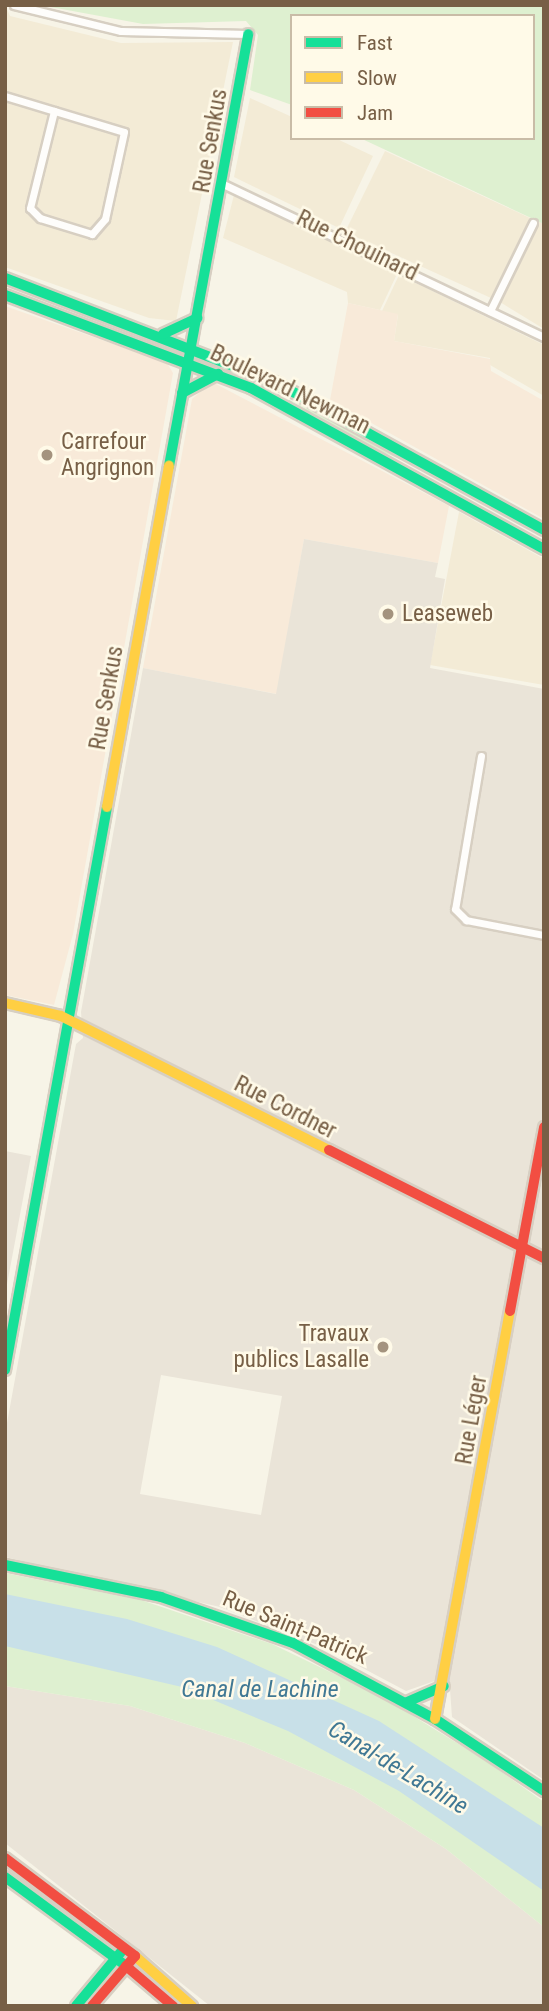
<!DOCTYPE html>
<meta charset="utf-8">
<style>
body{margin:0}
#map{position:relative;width:549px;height:2011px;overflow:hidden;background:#f7f4e7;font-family:"Roboto Condensed",sans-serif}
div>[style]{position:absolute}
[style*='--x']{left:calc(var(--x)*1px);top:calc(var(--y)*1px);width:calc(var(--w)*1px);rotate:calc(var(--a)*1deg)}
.residential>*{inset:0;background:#f3ebd6}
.commercial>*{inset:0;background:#f8ead9}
.industrial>*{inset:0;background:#eae4d8}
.green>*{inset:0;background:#def0d0}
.water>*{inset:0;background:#c8e0e8}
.roads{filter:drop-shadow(2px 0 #d7cfc2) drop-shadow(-2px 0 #d7cfc2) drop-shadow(0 2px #d7cfc2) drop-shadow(0 -2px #d7cfc2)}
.street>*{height:7px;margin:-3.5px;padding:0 3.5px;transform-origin:3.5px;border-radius:3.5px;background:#fefdfb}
.fast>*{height:10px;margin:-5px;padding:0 5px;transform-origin:5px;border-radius:5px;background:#16e098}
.slow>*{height:10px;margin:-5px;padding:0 5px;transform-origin:5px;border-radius:5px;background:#ffcf43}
.jam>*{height:10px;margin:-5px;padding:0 5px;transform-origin:5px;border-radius:5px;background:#f24e42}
.dots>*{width:19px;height:19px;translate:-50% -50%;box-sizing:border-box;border:4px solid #fffae8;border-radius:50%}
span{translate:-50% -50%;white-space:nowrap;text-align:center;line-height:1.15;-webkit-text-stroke:5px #fffae8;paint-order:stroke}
.street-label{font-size:23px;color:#775f46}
.poi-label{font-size:23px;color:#775f46}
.left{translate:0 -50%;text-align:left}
.right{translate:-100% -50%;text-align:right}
.water-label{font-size:24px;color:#407894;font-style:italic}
.frame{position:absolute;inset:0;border:7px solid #775f46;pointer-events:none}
.legend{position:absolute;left:290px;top:14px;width:245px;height:126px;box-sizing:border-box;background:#fffae8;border:2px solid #c9bca7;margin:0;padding:9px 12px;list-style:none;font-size:21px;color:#775f46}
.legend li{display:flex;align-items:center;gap:14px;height:35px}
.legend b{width:35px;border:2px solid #c9bca7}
</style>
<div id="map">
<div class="residential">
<div style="clip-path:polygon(5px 5px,10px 16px,121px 43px,233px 42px,176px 321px,149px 318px,5px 267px)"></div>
<div style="clip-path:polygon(250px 98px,292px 117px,292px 138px,335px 138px,373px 156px,339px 228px,234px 177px)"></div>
<div style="clip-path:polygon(385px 151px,530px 218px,491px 298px,345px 232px)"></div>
<div style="clip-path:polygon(234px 195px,397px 274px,380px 310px,348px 303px,347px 292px,223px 238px)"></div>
<div style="clip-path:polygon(539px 221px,544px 224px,544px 329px,500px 302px)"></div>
<div style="clip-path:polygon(399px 275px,544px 345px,544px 396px,490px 365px,490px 358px,394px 341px,398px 315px,382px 311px)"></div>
<div style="clip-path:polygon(459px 512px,544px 559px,544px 685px,430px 665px)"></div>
</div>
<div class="commercial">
<div style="clip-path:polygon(348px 303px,398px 314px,394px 341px,490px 359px,491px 371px,544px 401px,544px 519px,330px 400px)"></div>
<div style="clip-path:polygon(5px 306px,167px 363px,173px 373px,73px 934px,54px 1005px,5px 995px)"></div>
<div style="clip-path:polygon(212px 382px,449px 506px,438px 563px,304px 539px,277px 694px,143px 668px,192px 399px)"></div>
</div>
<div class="industrial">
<div style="clip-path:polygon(evenodd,304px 539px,438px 563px,435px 577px,445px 579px,430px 668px,544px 689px,544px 1780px,452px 1717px,449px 1676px,406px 1691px,323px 1647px,220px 1607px,5px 1557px,5px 1434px,76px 1044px,83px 1038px,81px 1012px,143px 668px,276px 694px,304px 539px,161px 1375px,282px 1396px,261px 1515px,140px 1494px,161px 1375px)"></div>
<div style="clip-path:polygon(5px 1151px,31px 1156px,5px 1295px)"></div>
<div style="clip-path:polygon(5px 1686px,130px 1706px,245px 1743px,354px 1790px,446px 1849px,544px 1927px,544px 2006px,210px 2006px,5px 1843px)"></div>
</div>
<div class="green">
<div style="clip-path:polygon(40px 5px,544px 5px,544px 224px,360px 138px,533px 138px,533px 16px,292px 16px,292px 105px,250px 90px,258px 35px,246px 21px,143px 24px)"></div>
<div style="clip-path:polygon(285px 399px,308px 406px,415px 465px,385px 453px)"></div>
<div style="clip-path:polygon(5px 1573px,141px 1600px,272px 1644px,384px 1698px,486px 1761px,544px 1802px,544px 1927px,446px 1849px,354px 1790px,245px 1743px,130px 1706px,5px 1686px)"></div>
</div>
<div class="water">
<div style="clip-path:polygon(5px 1594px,127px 1619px,217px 1647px,379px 1721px,544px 1828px,544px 1891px,399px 1791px,288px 1731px,182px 1687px,5px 1646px)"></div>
</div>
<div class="roads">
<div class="street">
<div style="--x:14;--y:5;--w:110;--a:13.7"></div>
<div style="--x:121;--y:31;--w:127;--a:1.4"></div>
<div style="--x:5;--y:96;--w:124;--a:16.8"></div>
<div style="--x:124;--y:132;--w:89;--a:102.3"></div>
<div style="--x:105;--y:219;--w:20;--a:131"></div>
<div style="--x:92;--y:234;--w:54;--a:-162.9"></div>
<div style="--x:40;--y:218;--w:14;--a:-135"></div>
<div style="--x:30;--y:208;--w:100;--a:-76.1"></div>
<div style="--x:223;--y:184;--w:356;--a:25.5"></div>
<div style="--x:490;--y:311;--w:98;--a:-64"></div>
<div style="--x:481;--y:756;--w:155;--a:99.6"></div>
<div style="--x:455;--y:909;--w:16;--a:45"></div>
<div style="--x:466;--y:920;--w:79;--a:10.9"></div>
</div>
<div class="fast">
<div style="--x:5;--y:278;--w:289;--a:21.1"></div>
<div style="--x:275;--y:382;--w:307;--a:28.8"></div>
<div style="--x:5;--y:295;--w:263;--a:20.7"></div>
<div style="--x:251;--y:388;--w:334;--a:28.8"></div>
<div style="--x:163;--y:334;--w:38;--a:-25"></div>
<div style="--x:182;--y:393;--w:41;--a:-27.8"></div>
<div style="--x:169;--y:466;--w:439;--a:-79.6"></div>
<div style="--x:5;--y:1370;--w:572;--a:-79.73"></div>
<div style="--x:5;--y:1565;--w:159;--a:11.6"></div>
<div style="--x:161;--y:1597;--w:140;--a:19.2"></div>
<div style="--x:293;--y:1643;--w:161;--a:28.2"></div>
<div style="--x:435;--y:1719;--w:131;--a:33.4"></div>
<div style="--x:407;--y:1702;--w:40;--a:-23.4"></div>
<div style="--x:5;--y:1877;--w:150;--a:36.3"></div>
<div style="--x:76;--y:2006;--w:70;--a:-50.2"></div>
</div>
<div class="slow">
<div style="--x:107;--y:807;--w:347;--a:-79.7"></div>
<div style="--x:5;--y:1003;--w:57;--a:13.1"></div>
<div style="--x:61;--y:1016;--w:300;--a:26.6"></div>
<div style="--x:435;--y:1719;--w:415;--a:-79.6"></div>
<div style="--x:135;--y:1956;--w:76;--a:41.3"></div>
</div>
<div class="jam">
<div style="--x:329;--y:1150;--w:241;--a:26.7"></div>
<div style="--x:510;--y:1311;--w:187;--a:-79.5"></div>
<div style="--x:5;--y:1858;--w:163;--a:37"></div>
<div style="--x:135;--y:1956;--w:66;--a:130.7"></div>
<div style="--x:126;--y:1966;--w:62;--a:40.4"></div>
</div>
</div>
<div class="dots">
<div style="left:47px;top:455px;background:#a4937e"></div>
<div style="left:388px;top:614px;background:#a4937e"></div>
<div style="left:383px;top:1347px;background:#a4937e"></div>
</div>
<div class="street-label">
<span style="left:211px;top:141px;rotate:-80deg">Rue Senkus</span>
<span style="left:357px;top:246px;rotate:26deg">Rue Chouinard</span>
<span style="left:290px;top:390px;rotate:26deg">Boulevard Newman</span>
<span style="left:107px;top:698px;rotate:-80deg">Rue Senkus</span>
<span style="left:285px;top:1108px;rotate:27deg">Rue Cordner</span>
<span style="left:472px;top:1420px;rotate:-80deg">Rue Léger</span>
<span style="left:295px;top:1628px;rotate:23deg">Rue Saint-Patrick</span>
</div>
<div class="poi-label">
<span class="left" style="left:61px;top:455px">Carrefour<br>Angrignon</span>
<span class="left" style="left:402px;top:614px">Leaseweb</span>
<span class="right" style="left:369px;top:1347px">Travaux<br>publics Lasalle</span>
</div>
<div class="water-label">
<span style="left:260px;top:1690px">Canal de Lachine</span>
<span style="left:398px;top:1768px;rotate:31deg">Canal-de-Lachine</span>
</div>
<div class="frame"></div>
<ul class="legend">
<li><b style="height:9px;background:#16e098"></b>Fast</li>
<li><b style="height:9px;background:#ffcf43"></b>Slow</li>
<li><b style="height:9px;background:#f24e42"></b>Jam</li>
</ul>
</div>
